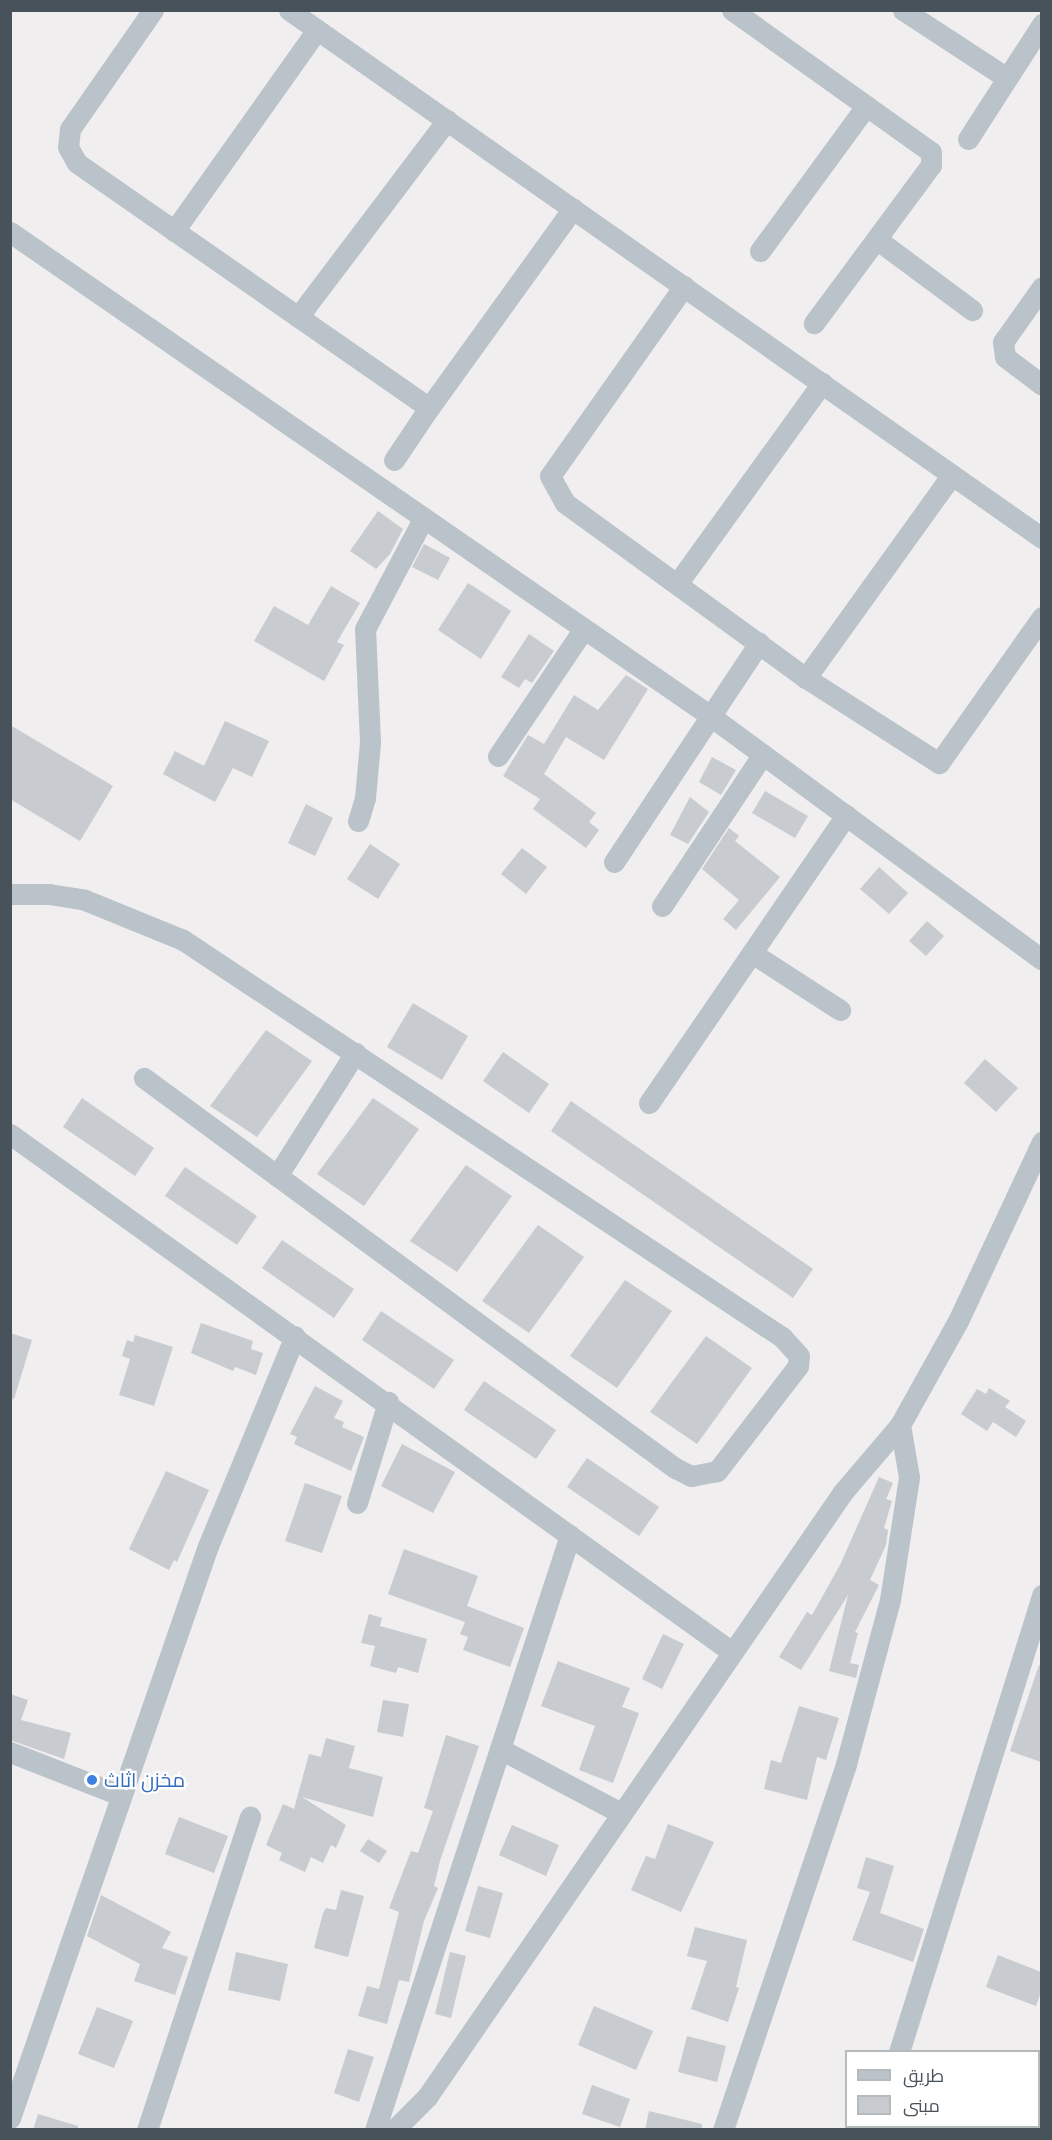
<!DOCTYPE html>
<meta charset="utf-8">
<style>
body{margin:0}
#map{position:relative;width:1052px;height:2140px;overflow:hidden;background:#f0eeee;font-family:Cabin,Cairo,sans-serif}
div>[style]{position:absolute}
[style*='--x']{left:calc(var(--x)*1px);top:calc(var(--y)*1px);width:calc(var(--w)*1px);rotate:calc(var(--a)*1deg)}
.building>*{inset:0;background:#c8cbd0}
.minor>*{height:21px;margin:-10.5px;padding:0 10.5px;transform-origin:10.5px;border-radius:10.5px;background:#bac3ca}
.dots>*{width:16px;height:16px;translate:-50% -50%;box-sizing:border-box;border:3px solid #fff;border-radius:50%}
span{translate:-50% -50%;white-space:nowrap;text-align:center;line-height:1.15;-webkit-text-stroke:4.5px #fff;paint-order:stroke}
.shop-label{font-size:20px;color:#366cbe}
.left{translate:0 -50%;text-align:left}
.frame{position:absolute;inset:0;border:12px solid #47525a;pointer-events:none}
.legend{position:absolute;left:845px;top:2050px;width:195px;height:78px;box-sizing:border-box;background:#fff;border:2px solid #b5babd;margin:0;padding:8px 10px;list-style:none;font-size:18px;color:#47525a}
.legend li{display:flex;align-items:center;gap:12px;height:30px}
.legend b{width:30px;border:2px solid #b5babd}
</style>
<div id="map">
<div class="building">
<div style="clip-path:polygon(378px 511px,403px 529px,390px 554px,376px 569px,350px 551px)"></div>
<div style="clip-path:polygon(424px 544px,450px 558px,438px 580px,412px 567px)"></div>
<div style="clip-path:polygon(468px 583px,511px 611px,481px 659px,438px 630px)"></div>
<div style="clip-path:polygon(331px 586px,360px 603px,337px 642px,344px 645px,324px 681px,254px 641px,274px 606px,308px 625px)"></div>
<div style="clip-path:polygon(529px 634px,554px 651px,532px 683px,525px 679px,519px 688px,501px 677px)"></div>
<div style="clip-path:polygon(626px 675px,648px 689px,604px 760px,566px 737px,544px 774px,596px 813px,589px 822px,599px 830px,586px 848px,533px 809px,540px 799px,503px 776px,528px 735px,544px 744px,574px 695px,598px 710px)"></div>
<div style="clip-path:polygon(225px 721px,269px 741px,252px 777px,233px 768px,215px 802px,163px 774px,175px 751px,204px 766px)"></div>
<div style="clip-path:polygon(10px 725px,113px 786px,80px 841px,10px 799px)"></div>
<div style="clip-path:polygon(712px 757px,736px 770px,721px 795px,699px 782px)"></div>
<div style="clip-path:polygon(765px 791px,808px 816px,795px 838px,752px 813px)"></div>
<div style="clip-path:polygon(690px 797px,709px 812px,688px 844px,670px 835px)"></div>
<div style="clip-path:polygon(306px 804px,333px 818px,315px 856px,288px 843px)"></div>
<div style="clip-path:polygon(729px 828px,739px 836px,735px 841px,780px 877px,736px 930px,723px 919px,739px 900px,702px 869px)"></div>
<div style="clip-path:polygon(370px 844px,400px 864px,378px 899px,347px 879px)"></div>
<div style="clip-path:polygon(522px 848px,547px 867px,526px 894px,501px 874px)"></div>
<div style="clip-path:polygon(879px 867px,908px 893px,889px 914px,860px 889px)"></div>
<div style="clip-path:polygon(927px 921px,944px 936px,926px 956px,909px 941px)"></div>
<div style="clip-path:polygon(413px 1003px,468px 1036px,442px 1080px,387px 1047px)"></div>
<div style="clip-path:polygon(266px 1030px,312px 1061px,257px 1137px,210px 1106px)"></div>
<div style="clip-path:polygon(503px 1052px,549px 1084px,529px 1113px,483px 1081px)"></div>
<div style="clip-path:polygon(985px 1059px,1018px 1088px,996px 1112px,964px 1083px)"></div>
<div style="clip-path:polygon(82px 1098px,154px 1148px,135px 1176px,63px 1127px)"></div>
<div style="clip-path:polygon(373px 1098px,419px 1129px,364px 1206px,317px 1174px)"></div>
<div style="clip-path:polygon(571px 1101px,813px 1269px,793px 1298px,551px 1131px)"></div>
<div style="clip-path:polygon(466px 1165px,512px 1196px,457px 1272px,410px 1241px)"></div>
<div style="clip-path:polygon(185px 1167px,257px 1216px,237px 1245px,165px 1196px)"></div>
<div style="clip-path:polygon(538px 1225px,584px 1257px,529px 1333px,482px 1301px)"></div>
<div style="clip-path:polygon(282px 1240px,354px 1289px,334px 1318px,262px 1268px)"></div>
<div style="clip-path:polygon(625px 1280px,672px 1311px,617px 1388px,570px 1356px)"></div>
<div style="clip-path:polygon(381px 1311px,454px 1360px,434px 1389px,362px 1340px)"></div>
<div style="clip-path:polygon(201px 1323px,253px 1341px,251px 1349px,263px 1353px,256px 1375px,235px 1367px,233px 1371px,191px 1353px)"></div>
<div style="clip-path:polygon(10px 1333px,32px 1340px,14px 1399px,10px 1398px)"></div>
<div style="clip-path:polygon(135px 1335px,173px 1347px,154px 1406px,119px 1395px,130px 1359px,122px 1356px,127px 1340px,133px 1342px)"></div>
<div style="clip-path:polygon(706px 1336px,752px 1368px,697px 1444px,650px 1412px)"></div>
<div style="clip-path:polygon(484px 1381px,556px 1430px,536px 1459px,464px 1410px)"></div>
<div style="clip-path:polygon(315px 1386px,343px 1401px,334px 1418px,344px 1422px,342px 1427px,364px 1437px,351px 1471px,294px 1444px,297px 1437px,290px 1434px)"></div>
<div style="clip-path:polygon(989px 1388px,1010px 1401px,1005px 1407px,1026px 1421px,1016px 1437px,993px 1422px,987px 1431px,961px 1414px,977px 1389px,986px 1394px)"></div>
<div style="clip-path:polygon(402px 1444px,455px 1472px,433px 1513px,381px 1486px)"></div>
<div style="clip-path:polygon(587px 1458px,659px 1507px,639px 1536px,567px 1487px)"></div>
<div style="clip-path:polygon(166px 1471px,209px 1490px,177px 1562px,174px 1560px,169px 1570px,129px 1549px)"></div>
<div style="clip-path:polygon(879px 1477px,893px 1483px,886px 1499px,892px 1501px,884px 1528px,888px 1530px,886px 1545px,870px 1580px,879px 1585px,855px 1632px,858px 1633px,850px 1663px,859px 1665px,856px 1678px,829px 1671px,848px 1595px,801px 1670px,779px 1657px,807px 1612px,812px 1615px,840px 1565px)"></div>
<div style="clip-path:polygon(305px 1483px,342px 1496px,322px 1553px,285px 1541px)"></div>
<div style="clip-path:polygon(404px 1549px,478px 1576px,467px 1606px,524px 1628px,510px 1667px,463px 1650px,468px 1637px,460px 1634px,465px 1622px,388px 1594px)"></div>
<div style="clip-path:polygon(369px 1614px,382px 1618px,380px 1626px,427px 1639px,418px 1673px,398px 1667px,396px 1673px,370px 1666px,375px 1646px,361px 1643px)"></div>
<div style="clip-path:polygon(663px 1634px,684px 1644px,662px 1689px,642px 1679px)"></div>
<div style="clip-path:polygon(558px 1661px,630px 1688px,622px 1707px,639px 1713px,613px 1783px,579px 1770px,595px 1726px,541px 1706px)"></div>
<div style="clip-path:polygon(1039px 1665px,1041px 1665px,1041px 1762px,1010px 1751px)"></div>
<div style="clip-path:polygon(10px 1694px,28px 1700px,21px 1720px,71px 1733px,64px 1759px,10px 1740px)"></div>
<div style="clip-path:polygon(383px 1700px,409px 1704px,403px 1737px,377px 1732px)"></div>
<div style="clip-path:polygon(799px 1706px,839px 1718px,826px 1760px,817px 1757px,807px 1800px,764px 1789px,771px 1760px,781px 1763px)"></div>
<div style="clip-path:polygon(446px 1735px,479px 1746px,440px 1861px,434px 1886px,438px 1888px,424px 1921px,409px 1982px,399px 1980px,387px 2024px,358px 2016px,367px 1986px,379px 1989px,399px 1912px,389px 1908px,411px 1851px,418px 1853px,433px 1811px,424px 1808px)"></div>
<div style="clip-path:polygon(326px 1738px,355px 1746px,349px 1768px,383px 1777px,373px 1817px,302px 1797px,346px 1825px,336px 1848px,331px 1845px,323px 1863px,311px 1857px,305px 1872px,279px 1860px,282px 1853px,266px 1845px,283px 1804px,294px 1809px,309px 1754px,321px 1757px)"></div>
<div style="clip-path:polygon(179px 1817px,228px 1836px,214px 1873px,165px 1854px)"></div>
<div style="clip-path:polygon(668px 1824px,714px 1842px,681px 1912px,631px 1890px,646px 1856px,655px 1859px)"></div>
<div style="clip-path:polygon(512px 1825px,559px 1845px,546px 1876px,499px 1855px)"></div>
<div style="clip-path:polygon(368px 1839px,387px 1851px,379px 1863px,360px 1851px)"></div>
<div style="clip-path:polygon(866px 1857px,894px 1866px,880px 1913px,924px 1929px,913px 1962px,852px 1940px,870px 1892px,857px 1888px)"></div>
<div style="clip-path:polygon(478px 1886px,503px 1893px,490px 1938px,465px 1931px)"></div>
<div style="clip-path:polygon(341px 1890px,364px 1896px,348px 1957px,314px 1948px,323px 1913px,326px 1908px,336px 1910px)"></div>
<div style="clip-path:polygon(101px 1895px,171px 1932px,162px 1948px,188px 1957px,175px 1995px,134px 1981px,140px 1964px,87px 1936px)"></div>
<div style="clip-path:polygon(695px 1927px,747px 1940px,736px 1987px,739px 1988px,728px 2022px,691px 2009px,707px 1961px,687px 1956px)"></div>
<div style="clip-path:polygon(236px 1952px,288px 1964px,280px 2001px,228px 1990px)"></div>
<div style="clip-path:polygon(450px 1952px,466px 1956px,451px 2018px,435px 2014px)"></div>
<div style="clip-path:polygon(998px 1955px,1041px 1972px,1041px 1992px,1036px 2006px,986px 1987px)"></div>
<div style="clip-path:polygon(594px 2006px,653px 2031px,636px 2070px,578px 2045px)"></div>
<div style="clip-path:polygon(97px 2007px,133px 2021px,114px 2068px,78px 2054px)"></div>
<div style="clip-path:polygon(687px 2036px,726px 2046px,717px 2082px,678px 2072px)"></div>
<div style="clip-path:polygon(348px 2049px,374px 2057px,359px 2102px,334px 2093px)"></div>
<div style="clip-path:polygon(592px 2085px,630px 2099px,620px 2127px,582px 2114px)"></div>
<div style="clip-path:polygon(649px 2111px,702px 2124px,702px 2130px,645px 2130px)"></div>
<div style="clip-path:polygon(38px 2114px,78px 2126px,78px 2130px,33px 2130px)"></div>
</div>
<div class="minor">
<div style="--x:153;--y:10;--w:145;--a:124.9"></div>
<div style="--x:70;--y:129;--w:18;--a:96"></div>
<div style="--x:68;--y:147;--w:18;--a:61"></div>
<div style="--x:77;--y:163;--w:429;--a:34.8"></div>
<div style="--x:429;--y:408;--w:246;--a:-54.2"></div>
<div style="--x:289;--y:10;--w:920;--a:35.04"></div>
<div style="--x:732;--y:10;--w:244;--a:35.5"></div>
<div style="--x:931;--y:152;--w:13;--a:90"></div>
<div style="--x:931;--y:165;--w:197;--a:126.5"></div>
<div style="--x:903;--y:10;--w:124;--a:33.2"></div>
<div style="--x:968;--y:139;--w:137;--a:-57.2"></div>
<div style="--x:174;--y:231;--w:247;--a:-54.6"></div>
<div style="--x:10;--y:232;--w:850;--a:34.64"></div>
<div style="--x:709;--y:715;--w:413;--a:36.3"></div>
<div style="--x:879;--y:241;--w:116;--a:36.6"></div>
<div style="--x:760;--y:251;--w:180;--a:-53.8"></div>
<div style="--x:684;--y:286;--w:232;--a:125.2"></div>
<div style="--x:550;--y:476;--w:31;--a:61"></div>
<div style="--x:565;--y:503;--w:298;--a:36"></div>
<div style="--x:1042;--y:287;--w:67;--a:125.3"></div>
<div style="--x:1003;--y:342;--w:15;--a:82"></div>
<div style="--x:1005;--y:357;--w:46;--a:37.1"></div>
<div style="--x:298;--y:317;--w:247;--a:-52.9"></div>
<div style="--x:394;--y:460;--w:63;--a:-56.1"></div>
<div style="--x:951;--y:476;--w:249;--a:125.7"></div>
<div style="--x:806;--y:678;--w:158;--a:32.6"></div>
<div style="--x:939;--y:763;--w:179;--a:-54.8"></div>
<div style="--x:677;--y:584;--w:248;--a:-54.2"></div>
<div style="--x:498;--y:756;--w:152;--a:-56"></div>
<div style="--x:358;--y:821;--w:24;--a:-73"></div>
<div style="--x:365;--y:798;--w:56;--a:-84.9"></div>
<div style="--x:370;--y:742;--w:113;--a:-92.5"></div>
<div style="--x:365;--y:629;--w:124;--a:-62.2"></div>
<div style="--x:614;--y:862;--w:263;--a:-56.5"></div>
<div style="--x:10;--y:894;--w:39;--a:0"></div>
<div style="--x:49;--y:894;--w:36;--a:9"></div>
<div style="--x:85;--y:900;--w:106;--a:22.2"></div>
<div style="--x:183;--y:940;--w:719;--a:33.54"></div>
<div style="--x:782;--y:1337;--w:25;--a:48"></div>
<div style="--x:799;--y:1356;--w:10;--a:96"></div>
<div style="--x:798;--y:1366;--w:133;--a:127.6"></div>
<div style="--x:717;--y:1471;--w:26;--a:169"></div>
<div style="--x:691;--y:1476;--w:18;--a:-153"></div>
<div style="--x:675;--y:1468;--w:659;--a:-143.7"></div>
<div style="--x:662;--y:906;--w:182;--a:-56.4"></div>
<div style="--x:752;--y:953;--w:105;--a:32.9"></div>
<div style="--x:649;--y:1103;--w:349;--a:-55.6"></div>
<div style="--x:10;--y:1134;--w:889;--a:35.66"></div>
<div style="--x:277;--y:1176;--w:146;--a:-57.6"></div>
<div style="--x:357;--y:1503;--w:106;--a:-72.9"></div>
<div style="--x:500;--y:1749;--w:137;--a:27.9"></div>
<div style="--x:10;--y:1752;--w:118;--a:21.4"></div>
<div style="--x:899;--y:2052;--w:479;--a:-72.6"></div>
<div style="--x:10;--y:2118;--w:605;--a:-70.91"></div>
<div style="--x:208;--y:1546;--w:227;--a:-67.5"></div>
<div style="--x:147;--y:2130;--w:330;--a:-71.8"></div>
<div style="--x:375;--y:2130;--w:626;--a:-71.85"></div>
<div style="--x:394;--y:2130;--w:47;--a:-45"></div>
<div style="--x:427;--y:2097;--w:734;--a:-55.49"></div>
<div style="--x:843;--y:1492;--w:88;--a:-49.6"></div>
<div style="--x:900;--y:1425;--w:119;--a:-60.9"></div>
<div style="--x:958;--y:1321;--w:198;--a:-64.9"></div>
<div style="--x:723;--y:2130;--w:386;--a:-71.4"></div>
<div style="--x:846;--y:1764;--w:170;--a:-75"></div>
<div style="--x:890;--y:1600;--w:124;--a:-81.2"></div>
<div style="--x:909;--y:1477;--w:53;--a:-99.8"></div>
<div style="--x:874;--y:2130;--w:4;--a:-76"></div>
</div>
<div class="dots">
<div style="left:92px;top:1780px;background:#3f7fe0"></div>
</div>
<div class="shop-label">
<span class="left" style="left:104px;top:1780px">مخزن اثاث</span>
</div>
<div class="frame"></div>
<ul class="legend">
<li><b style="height:8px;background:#bac3ca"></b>طريق</li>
<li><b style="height:16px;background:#c8cbd0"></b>مبنى</li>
</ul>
</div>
